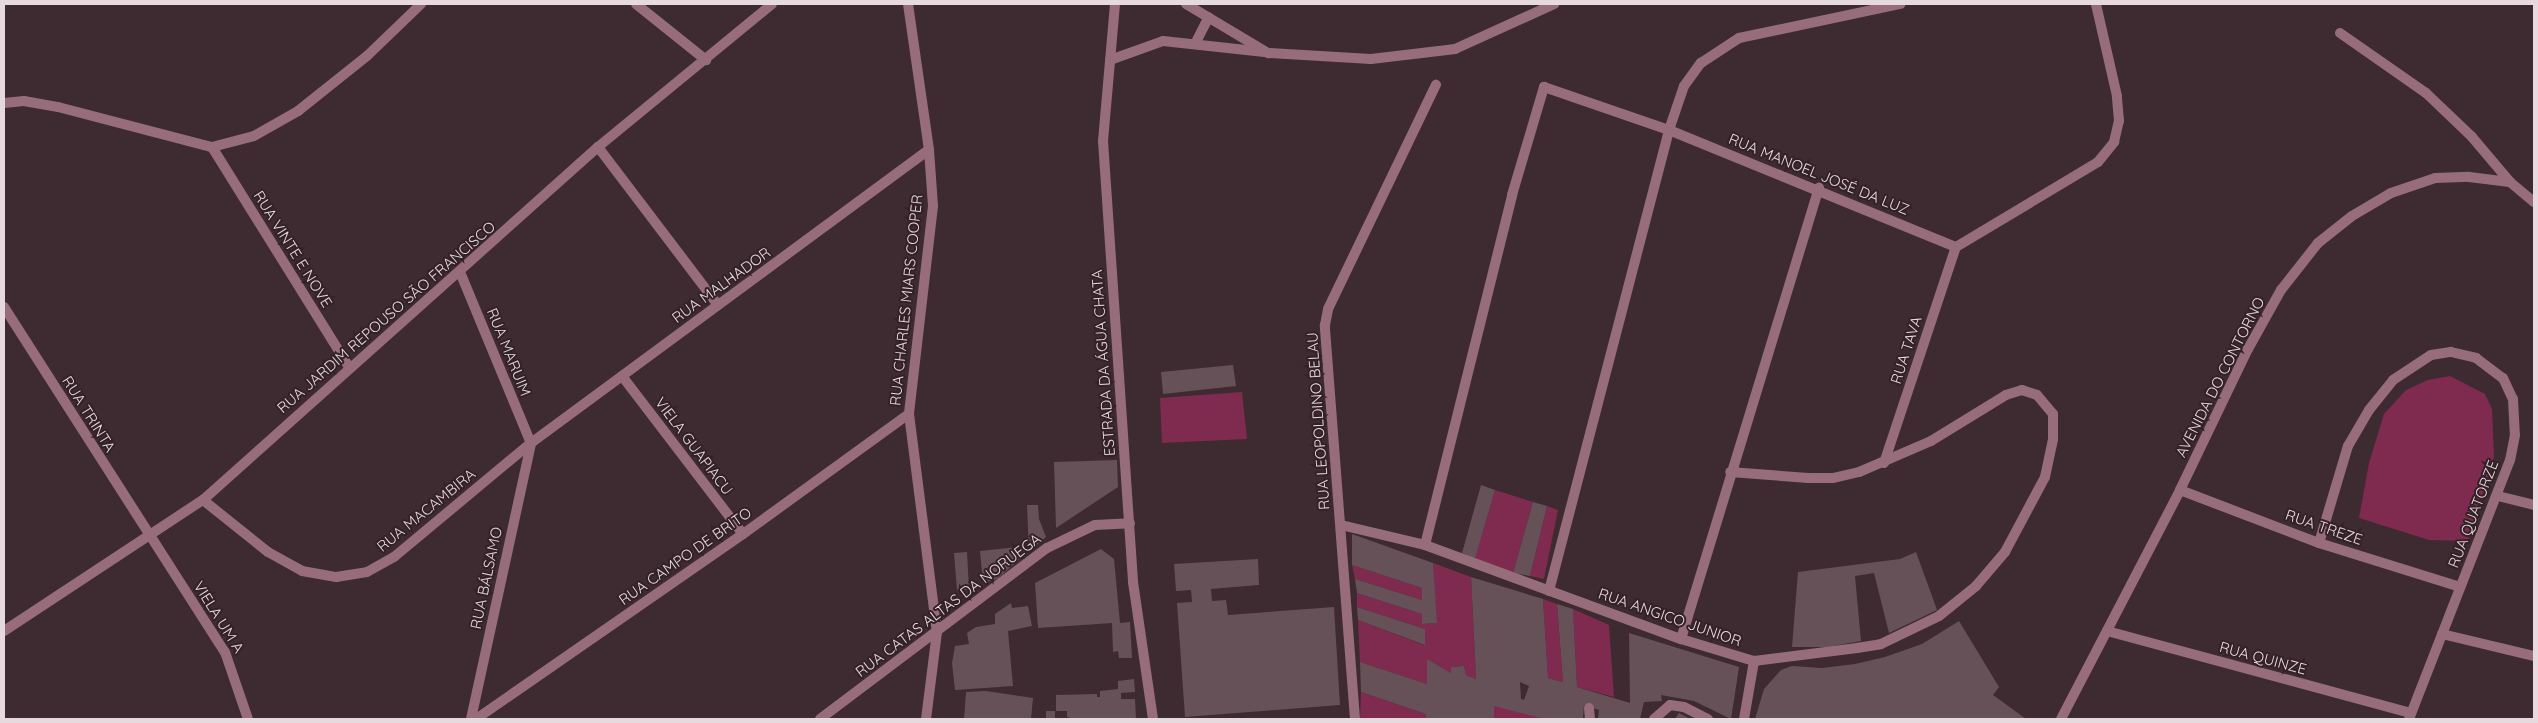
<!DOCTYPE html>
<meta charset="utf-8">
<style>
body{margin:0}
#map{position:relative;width:2538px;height:723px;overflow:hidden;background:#3d2b31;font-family:Quicksand,sans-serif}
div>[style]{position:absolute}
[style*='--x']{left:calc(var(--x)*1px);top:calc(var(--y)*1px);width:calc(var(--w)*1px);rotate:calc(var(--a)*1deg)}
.green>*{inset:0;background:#7e2b4f}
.building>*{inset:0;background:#665158}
.service>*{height:10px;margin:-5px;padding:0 5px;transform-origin:5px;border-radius:5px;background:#976d7b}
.minor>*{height:10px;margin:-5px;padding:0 5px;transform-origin:5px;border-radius:5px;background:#976d7b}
.tertiary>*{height:10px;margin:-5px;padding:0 5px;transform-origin:5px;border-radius:5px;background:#976d7b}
span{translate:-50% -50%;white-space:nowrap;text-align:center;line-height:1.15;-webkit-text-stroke:4px #332127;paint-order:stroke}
.street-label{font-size:15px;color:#e6dade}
.frame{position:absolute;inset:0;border:5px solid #e6dade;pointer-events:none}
</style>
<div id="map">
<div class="green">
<div style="clip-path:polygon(2450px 376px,2485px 394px,2492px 409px,2494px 457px,2468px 541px,2429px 540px,2359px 518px,2369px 463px,2384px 414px,2406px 390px,2428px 380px)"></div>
<div style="clip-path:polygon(1242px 392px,1247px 439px,1162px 443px,1160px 398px)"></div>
<div style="clip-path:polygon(1495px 490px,1533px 502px,1513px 573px,1475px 559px)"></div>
<div style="clip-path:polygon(1547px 506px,1558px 510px,1544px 579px,1530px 576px)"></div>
<div style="clip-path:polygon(1433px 563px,1471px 577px,1476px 679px,1466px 675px,1464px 666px,1451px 667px,1451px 673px,1427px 659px,1427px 684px,1360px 662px,1358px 620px,1424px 645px,1425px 629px,1357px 607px,1357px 593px,1422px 614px,1422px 624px,1436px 623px)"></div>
<div style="clip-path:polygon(1352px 565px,1422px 588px,1422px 600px,1355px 579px)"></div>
<div style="clip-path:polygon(1543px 599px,1557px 604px,1563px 682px,1548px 678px)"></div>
<div style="clip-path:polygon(1573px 609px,1609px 625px,1614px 697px,1577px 687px)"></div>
<div style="clip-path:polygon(1361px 692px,1426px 714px,1426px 719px,1360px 719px)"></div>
<div style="clip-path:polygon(1494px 706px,1522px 711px,1545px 719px,1494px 719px)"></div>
</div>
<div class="building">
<div style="clip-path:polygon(1233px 365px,1236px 386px,1163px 394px,1161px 372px)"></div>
<div style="clip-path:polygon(1117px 460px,1118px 487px,1056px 528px,1054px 462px)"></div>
<div style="clip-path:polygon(1481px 485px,1495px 490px,1475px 559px,1462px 553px)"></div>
<div style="clip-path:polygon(1533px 502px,1547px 506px,1530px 576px,1513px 573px)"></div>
<div style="clip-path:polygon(1027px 505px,1038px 505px,1039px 519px,1046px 537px,1029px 552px)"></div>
<div style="clip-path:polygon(1352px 534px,1433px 563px,1437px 623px,1422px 624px,1422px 614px,1357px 593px,1355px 579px,1422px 600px,1422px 588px,1352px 565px)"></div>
<div style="clip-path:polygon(1027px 546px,1027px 553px,997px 579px,983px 583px,980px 551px)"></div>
<div style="clip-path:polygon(1101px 549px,1114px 559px,1120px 623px,1130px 622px,1132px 658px,1119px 658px,1118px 651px,1113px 652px,1112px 623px,1038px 628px,1035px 583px)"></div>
<div style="clip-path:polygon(967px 552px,969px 590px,957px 590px,954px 553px)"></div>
<div style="clip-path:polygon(1916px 552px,1937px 610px,1889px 633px,1874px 573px,1855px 576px,1861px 641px,1827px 647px,1792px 647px,1798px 572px,1900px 559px)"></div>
<div style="clip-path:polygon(1258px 559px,1259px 585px,1211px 589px,1212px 601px,1226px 600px,1228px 615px,1334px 607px,1340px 705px,1185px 717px,1177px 603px,1192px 602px,1191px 590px,1176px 591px,1174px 564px)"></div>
<div style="clip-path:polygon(evenodd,1471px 577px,1543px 599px,1548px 678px,1563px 682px,1557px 604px,1573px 609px,1577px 687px,1630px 703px,1629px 633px,1739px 667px,1731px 719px,1694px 701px,1661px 695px,1662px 701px,1644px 702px,1640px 719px,1598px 719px,1599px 710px,1584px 705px,1583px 719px,1545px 719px,1494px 706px,1494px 719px,1426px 719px,1426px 714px,1361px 692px,1360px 662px,1427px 684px,1427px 659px,1451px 673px,1451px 667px,1464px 666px,1466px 675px,1476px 679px,1471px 577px,1520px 682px,1529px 686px,1524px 700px,1521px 699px,1520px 682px)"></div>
<div style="clip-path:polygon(1011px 603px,1012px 608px,1028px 606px,1032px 626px,1008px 631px,1013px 686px,955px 690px,952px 663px,955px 646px,969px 644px,967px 633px,976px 627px,995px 624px,995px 614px)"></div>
<div style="clip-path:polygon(1357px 607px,1425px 629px,1425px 645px,1358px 620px)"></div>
<div style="clip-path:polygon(1959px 621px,1999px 687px,1993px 695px,2026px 719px,1755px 719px,1764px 689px,1781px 670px,1792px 666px,1822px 668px,1855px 664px,1885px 657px,1922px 644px)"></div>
<div style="clip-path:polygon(1134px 679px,1135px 692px,1121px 693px,1121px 699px,1135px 699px,1136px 719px,1074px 719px,1067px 717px,1067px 711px,1056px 711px,1056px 695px,1097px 694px,1097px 697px,1100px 697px,1100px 691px,1118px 689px,1118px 681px)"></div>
<div style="clip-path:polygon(986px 691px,1033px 698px,1031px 719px,964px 719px,966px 692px)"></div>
<div style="clip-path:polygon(1046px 711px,1055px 711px,1055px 719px,1046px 719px)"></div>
<div style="clip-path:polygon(1679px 713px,1690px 719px,1675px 719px)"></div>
</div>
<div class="service">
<div style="--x:1186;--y:4;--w:96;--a:30.9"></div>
<div style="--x:1268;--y:53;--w:103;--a:3.3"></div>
<div style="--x:1371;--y:59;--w:85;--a:-6.8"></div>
<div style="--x:1455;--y:49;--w:109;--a:-24.4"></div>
<div style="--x:1195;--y:44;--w:30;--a:-63"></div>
<div style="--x:1110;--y:60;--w:56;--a:-19.7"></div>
<div style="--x:1163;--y:41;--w:102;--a:6.2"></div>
<div style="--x:598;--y:147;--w:198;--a:52.8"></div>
<div style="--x:622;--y:376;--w:199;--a:52.6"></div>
</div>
<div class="minor">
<div style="--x:636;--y:4;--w:90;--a:38.7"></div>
<div style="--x:908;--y:4;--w:148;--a:81.8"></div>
<div style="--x:929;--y:150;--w:56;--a:85.9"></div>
<div style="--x:933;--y:206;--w:209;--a:96.6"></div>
<div style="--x:909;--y:414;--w:220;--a:82.7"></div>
<div style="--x:937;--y:632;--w:88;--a:97.2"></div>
<div style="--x:2340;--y:33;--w:105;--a:34.9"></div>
<div style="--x:2426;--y:93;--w:64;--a:43.7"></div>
<div style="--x:2472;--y:137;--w:59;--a:49.8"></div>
<div style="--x:4;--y:103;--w:20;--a:-6"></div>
<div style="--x:24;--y:101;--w:35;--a:10"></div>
<div style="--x:58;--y:107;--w:159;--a:14.6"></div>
<div style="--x:212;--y:147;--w:43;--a:-14.7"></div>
<div style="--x:254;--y:136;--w:51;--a:-29.6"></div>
<div style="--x:298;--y:111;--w:88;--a:-38.6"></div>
<div style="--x:367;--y:56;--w:75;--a:-43.9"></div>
<div style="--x:212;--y:147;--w:259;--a:58.1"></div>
<div style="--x:1956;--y:247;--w:165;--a:-30.9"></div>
<div style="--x:2098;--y:162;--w:26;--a:-51"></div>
<div style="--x:2114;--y:142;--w:22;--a:-77"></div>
<div style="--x:2119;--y:121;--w:25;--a:-95"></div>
<div style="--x:2117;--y:96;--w:94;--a:-102.9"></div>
<div style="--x:460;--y:272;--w:185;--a:67.5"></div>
<div style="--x:4;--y:307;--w:410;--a:57.4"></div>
<div style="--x:225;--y:652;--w:71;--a:71.1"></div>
<div style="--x:1884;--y:463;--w:228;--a:-71.6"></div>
<div style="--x:2180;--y:490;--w:149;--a:20.9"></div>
<div style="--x:2319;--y:543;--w:148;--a:17.3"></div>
<div style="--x:2498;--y:496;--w:37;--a:14"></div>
<div style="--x:203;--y:500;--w:83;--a:38.7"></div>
<div style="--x:268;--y:552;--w:39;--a:29"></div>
<div style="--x:302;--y:571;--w:35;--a:10"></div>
<div style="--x:336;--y:577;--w:31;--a:-9"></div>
<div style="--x:367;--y:572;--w:31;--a:-29"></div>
<div style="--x:394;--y:557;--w:178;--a:-39.8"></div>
<div style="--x:531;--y:443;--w:494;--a:-36.4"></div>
<div style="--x:1341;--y:525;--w:86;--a:13.4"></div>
<div style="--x:1425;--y:545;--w:273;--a:20.2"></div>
<div style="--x:1681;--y:639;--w:76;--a:16.8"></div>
<div style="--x:1754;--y:661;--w:104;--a:-7.2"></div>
<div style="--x:1857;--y:648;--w:24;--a:-9"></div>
<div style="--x:1881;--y:644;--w:64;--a:-25.8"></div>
<div style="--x:1939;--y:616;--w:48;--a:-39"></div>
<div style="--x:1976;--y:586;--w:45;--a:-49.5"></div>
<div style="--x:2005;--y:552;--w:85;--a:-61.9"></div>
<div style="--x:2045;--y:477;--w:39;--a:-78"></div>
<div style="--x:2053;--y:439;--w:25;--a:-90"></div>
<div style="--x:2053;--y:414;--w:25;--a:-130"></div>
<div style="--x:2037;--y:395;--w:16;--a:-162"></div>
<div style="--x:2022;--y:390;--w:17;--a:163"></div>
<div style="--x:2006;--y:395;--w:88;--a:148.5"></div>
<div style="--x:1931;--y:441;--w:78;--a:156.7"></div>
<div style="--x:1859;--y:472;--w:27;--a:167"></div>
<div style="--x:1833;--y:478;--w:25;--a:180"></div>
<div style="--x:1808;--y:478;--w:78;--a:-175.6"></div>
<div style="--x:2319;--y:543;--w:101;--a:-73.4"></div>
<div style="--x:2348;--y:446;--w:42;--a:-59.7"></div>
<div style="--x:2369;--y:410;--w:38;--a:-51"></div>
<div style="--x:2393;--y:380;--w:45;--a:-33.3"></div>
<div style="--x:2431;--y:355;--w:20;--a:-9"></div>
<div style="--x:2451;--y:352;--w:26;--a:13"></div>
<div style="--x:2476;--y:358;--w:34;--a:37"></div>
<div style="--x:2503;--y:378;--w:23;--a:65"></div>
<div style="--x:2513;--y:399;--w:36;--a:87"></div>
<div style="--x:2515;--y:435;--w:25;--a:101"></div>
<div style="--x:2510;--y:460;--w:278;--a:111.3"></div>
<div style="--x:1425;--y:545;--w:361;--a:-76"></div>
<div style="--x:1512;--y:195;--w:113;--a:-73.5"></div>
<div style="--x:1544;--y:87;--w:132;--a:19"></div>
<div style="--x:1669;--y:130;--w:310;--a:22.2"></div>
<div style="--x:1549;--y:591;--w:476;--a:-75.4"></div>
<div style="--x:1669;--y:130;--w:46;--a:-71.2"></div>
<div style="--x:1684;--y:86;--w:29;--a:-54"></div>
<div style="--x:1701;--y:63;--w:45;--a:-33.3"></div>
<div style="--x:1739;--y:38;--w:165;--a:-11.9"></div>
<div style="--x:2107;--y:631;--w:315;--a:15.1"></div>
<div style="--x:2442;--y:634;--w:95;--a:13.4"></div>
<div style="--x:1681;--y:639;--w:472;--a:-73"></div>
<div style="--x:1589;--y:708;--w:11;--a:85"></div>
<div style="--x:471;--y:719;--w:282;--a:-77.7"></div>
<div style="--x:476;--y:719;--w:325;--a:-34.7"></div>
<div style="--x:743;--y:534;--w:205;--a:-35.9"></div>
<div style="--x:820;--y:719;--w:284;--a:-37"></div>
<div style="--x:1047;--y:548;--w:53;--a:-25.6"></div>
<div style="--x:1095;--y:525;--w:35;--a:-3"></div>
<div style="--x:1355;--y:719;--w:395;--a:-94.4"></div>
<div style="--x:1325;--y:325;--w:16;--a:-79"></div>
<div style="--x:1328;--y:309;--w:249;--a:-64.3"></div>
<div style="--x:1654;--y:719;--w:21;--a:-41"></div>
<div style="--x:1670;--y:705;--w:14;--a:8"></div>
<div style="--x:1684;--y:707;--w:27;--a:27"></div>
<div style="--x:1744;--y:719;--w:59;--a:-80.2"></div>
<div style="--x:2061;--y:719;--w:258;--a:-62.5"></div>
<div style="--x:2180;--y:490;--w:157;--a:-64.3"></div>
<div style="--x:2248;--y:349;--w:68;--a:-60.8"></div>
<div style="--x:2281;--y:290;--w:60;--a:-51.8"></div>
<div style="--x:2318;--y:243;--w:43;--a:-38.5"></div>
<div style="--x:2352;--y:216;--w:45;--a:-30.5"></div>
<div style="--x:2391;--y:193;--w:46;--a:-18.8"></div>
<div style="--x:2435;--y:178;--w:34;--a:-2"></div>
<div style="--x:2469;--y:177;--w:41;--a:7"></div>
<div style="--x:2510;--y:182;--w:31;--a:40"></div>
</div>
<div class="tertiary">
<div style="--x:1115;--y:4;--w:138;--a:95"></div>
<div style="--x:1103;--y:141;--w:442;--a:86.1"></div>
<div style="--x:1133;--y:582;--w:138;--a:81.7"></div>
<div style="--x:4;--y:631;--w:238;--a:-33.4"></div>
<div style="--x:203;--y:500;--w:530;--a:-41.79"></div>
<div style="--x:598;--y:147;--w:225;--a:-39.4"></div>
</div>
<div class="street-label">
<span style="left:1819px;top:174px;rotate:22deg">RUA MANOEL JOSÉ DA LUZ</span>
<span style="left:293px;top:249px;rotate:58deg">RUA VINTE E NOVE</span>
<span style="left:721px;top:285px;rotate:-36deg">RUA MALHADOR</span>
<span style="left:906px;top:300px;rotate:-84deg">RUA CHARLES MIARS COOPER</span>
<span style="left:386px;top:317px;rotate:-41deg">RUA JARDIM REPOUSO SÃO FRANCISCO</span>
<span style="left:1906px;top:350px;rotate:-72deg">RUA TAVA</span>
<span style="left:509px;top:352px;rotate:68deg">RUA MARUIM</span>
<span style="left:1103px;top:363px;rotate:-94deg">ESTRADA DA ÁGUA CHATA</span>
<span style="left:2220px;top:377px;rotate:-63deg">AVENIDA DO CONTORNO</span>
<span style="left:89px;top:414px;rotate:58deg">RUA TRINTA</span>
<span style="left:1318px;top:421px;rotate:-94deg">RUA LEOPOLDINO BELAU</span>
<span style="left:694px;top:446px;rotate:53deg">VIELA GUAPIACU</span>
<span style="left:426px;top:510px;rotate:-39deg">RUA MACAMBIRA</span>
<span style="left:2473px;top:514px;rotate:-69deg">RUA QUATORZE</span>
<span style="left:2324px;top:527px;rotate:19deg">RUA TREZE</span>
<span style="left:685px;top:556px;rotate:-35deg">RUA CAMPO DE BRITO</span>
<span style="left:486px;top:578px;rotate:-78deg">RUA BÁLSAMO</span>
<span style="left:948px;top:605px;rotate:-37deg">RUA CATAS ALTAS DA NORUEGA</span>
<span style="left:219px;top:617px;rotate:58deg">VIELA UM A</span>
<span style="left:1670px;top:617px;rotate:19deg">RUA ANGICO JUNIOR</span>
<span style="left:2263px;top:658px;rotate:15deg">RUA QUINZE</span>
</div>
<div class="frame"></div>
</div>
